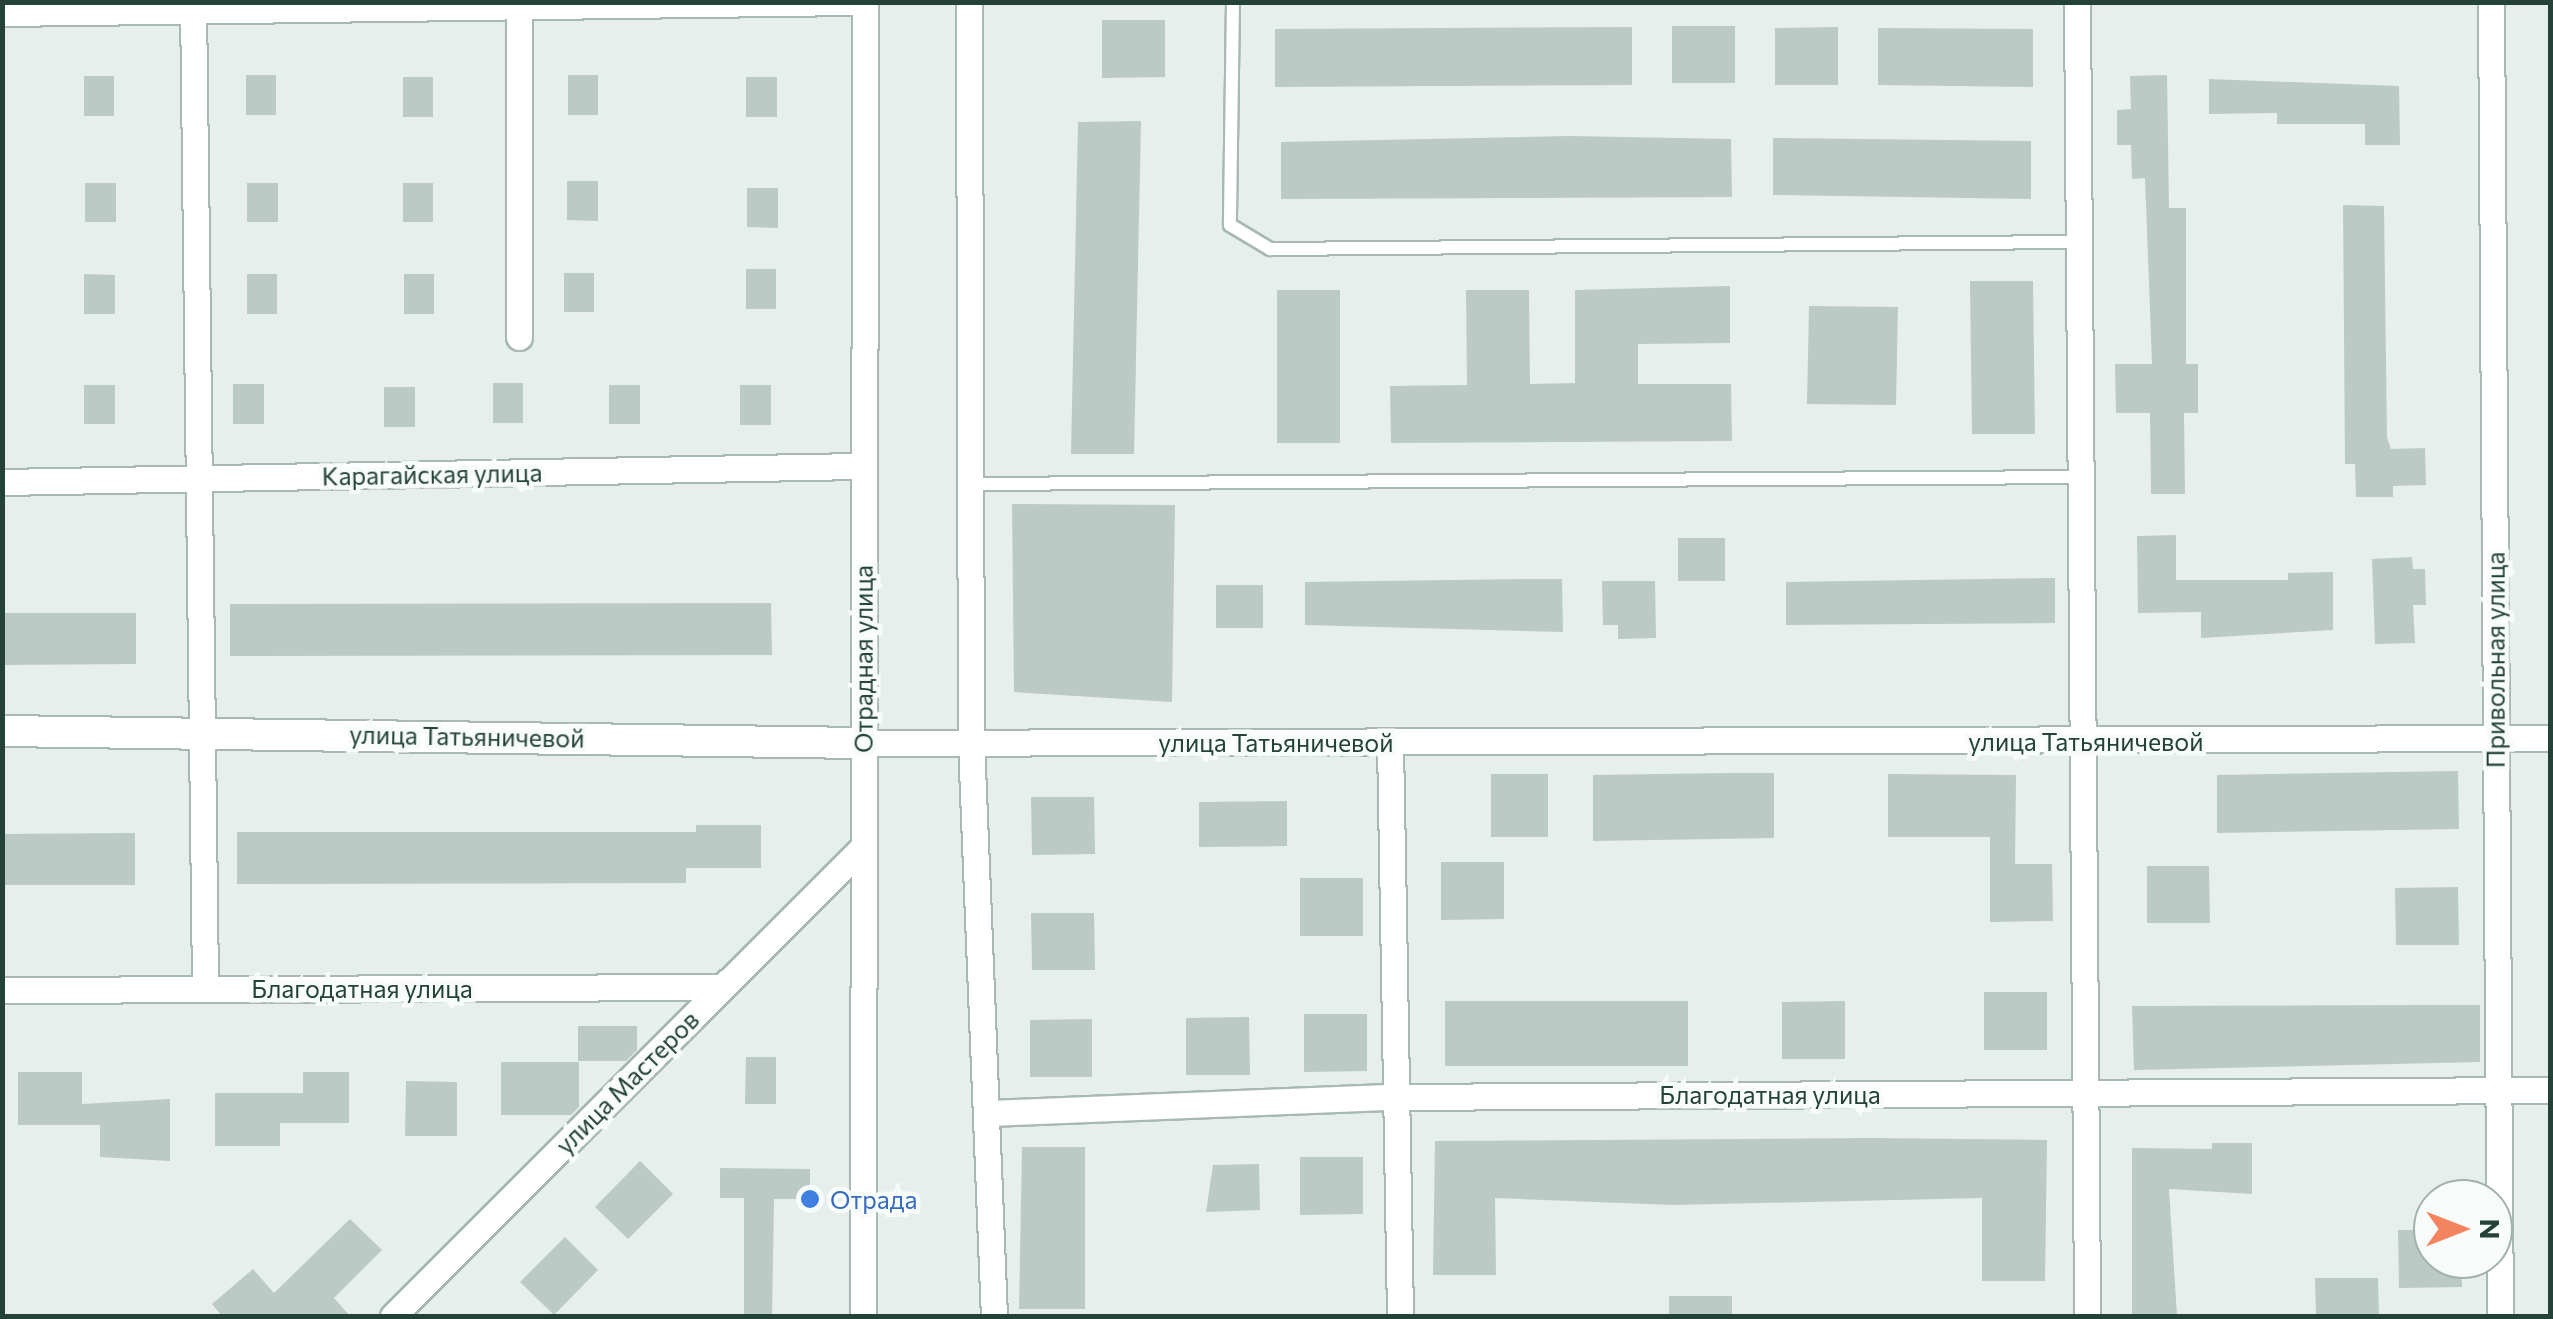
<!DOCTYPE html>
<meta charset="utf-8">
<style>
body{margin:0}
#map{position:relative;width:2553px;height:1319px;overflow:hidden;background:#e6efeb;font-family:Commissioner,sans-serif}
div>[style]{position:absolute}
[style*='--x']{left:calc(var(--x)*1px);top:calc(var(--y)*1px);width:calc(var(--w)*1px);rotate:calc(var(--a)*1deg)}
.building>*{inset:0;background:#bbcac4}
.roads{filter:drop-shadow(2px 0 #a8b8b2) drop-shadow(-2px 0 #a8b8b2) drop-shadow(0 2px #a8b8b2) drop-shadow(0 -2px #a8b8b2)}
.lane>*{height:12px;margin:-6px;padding:0 6px;transform-origin:6px;border-radius:6px;background:#fff}
.street>*{height:25px;margin:-12.5px;padding:0 12.5px;transform-origin:12.5px;border-radius:12.5px;background:#fff}
.secondary>*{height:30px;margin:-15px;padding:0 15px;transform-origin:15px;border-radius:15px;background:#fff}
.dots>*{width:28px;height:28px;translate:-50% -50%;box-sizing:border-box;border:5px solid #f7fbf9;border-radius:50%}
span{translate:-50% -50%;white-space:nowrap;text-align:center;line-height:1.15;-webkit-text-stroke:9px #f7fbf9;paint-order:stroke}
.street-label{font-size:25px;color:#24423a}
.shop-label{font-size:25px;color:#366cbe}
.left{translate:0 -50%;text-align:left}
.frame{position:absolute;inset:0;border:5px solid #24423a;pointer-events:none}
.north{position:absolute;left:2413px;top:1179px;width:100px;height:100px;box-sizing:border-box;background:#f7fbf9;border:2px solid #a3b1ad;border-radius:50%;rotate:90deg;font-size:28px;font-weight:700;line-height:40px;text-align:center;color:#24423a}
.north::after{content:'';display:block;margin:auto;width:35px;height:45px;background:#f4845f;clip-path:polygon(50% 0,100% 100%,50% 72%,0 100%)}
</style>
<div id="map">
<div class="building">
<div style="clip-path:polygon(1102px 20px,1165px 20px,1165px 77px,1102px 78px)"></div>
<div style="clip-path:polygon(1672px 26px,1735px 26px,1735px 83px,1672px 83px)"></div>
<div style="clip-path:polygon(1632px 27px,1632px 85px,1275px 87px,1275px 29px)"></div>
<div style="clip-path:polygon(1838px 27px,1838px 85px,1775px 85px,1775px 28px)"></div>
<div style="clip-path:polygon(1878px 28px,2033px 29px,2033px 87px,1878px 85px)"></div>
<div style="clip-path:polygon(246px 75px,276px 75px,276px 115px,246px 115px)"></div>
<div style="clip-path:polygon(568px 75px,598px 75px,598px 115px,568px 115px)"></div>
<div style="clip-path:polygon(2167px 75px,2169px 208px,2186px 208px,2186px 364px,2198px 364px,2198px 413px,2184px 413px,2185px 494px,2151px 494px,2150px 413px,2116px 413px,2115px 364px,2152px 364px,2145px 178px,2132px 179px,2131px 145px,2117px 145px,2117px 110px,2131px 109px,2130px 76px)"></div>
<div style="clip-path:polygon(84px 76px,114px 76px,114px 116px,84px 116px)"></div>
<div style="clip-path:polygon(403px 77px,433px 77px,433px 117px,403px 117px)"></div>
<div style="clip-path:polygon(746px 77px,777px 77px,777px 117px,746px 117px)"></div>
<div style="clip-path:polygon(2209px 79px,2399px 86px,2400px 145px,2365px 145px,2365px 124px,2277px 124px,2277px 113px,2209px 114px)"></div>
<div style="clip-path:polygon(1141px 121px,1134px 454px,1071px 454px,1078px 122px)"></div>
<div style="clip-path:polygon(1569px 136px,1731px 139px,1732px 197px,1281px 199px,1281px 142px)"></div>
<div style="clip-path:polygon(1773px 138px,2031px 141px,2031px 199px,1773px 195px)"></div>
<div style="clip-path:polygon(567px 181px,598px 181px,598px 221px,567px 220px)"></div>
<div style="clip-path:polygon(85px 183px,116px 183px,116px 222px,85px 222px)"></div>
<div style="clip-path:polygon(247px 183px,278px 183px,278px 222px,247px 222px)"></div>
<div style="clip-path:polygon(403px 183px,433px 183px,433px 222px,403px 222px)"></div>
<div style="clip-path:polygon(747px 188px,778px 188px,778px 228px,747px 227px)"></div>
<div style="clip-path:polygon(2343px 205px,2384px 206px,2387px 437px,2391px 449px,2425px 448px,2426px 485px,2393px 486px,2393px 497px,2356px 497px,2355px 464px,2345px 464px)"></div>
<div style="clip-path:polygon(746px 269px,776px 269px,776px 309px,746px 309px)"></div>
<div style="clip-path:polygon(564px 273px,594px 273px,594px 312px,564px 312px)"></div>
<div style="clip-path:polygon(84px 274px,115px 275px,115px 314px,84px 314px)"></div>
<div style="clip-path:polygon(247px 274px,277px 274px,277px 314px,247px 314px)"></div>
<div style="clip-path:polygon(404px 274px,434px 274px,434px 314px,404px 314px)"></div>
<div style="clip-path:polygon(1970px 281px,2033px 281px,2035px 434px,1972px 434px)"></div>
<div style="clip-path:polygon(1730px 286px,1730px 343px,1638px 344px,1638px 384px,1731px 384px,1732px 441px,1391px 443px,1390px 386px,1467px 385px,1466px 290px,1529px 290px,1530px 384px,1575px 383px,1575px 290px)"></div>
<div style="clip-path:polygon(1277px 290px,1340px 290px,1340px 443px,1277px 443px)"></div>
<div style="clip-path:polygon(1809px 306px,1898px 307px,1896px 405px,1807px 404px)"></div>
<div style="clip-path:polygon(493px 383px,523px 383px,523px 423px,493px 423px)"></div>
<div style="clip-path:polygon(233px 384px,264px 384px,264px 424px,233px 424px)"></div>
<div style="clip-path:polygon(84px 385px,115px 385px,115px 424px,84px 424px)"></div>
<div style="clip-path:polygon(609px 385px,640px 385px,640px 424px,609px 424px)"></div>
<div style="clip-path:polygon(740px 385px,771px 385px,771px 425px,740px 425px)"></div>
<div style="clip-path:polygon(384px 387px,415px 387px,415px 427px,384px 427px)"></div>
<div style="clip-path:polygon(1012px 504px,1175px 505px,1172px 702px,1014px 692px)"></div>
<div style="clip-path:polygon(2176px 535px,2176px 580px,2288px 580px,2288px 573px,2333px 572px,2333px 630px,2201px 638px,2201px 612px,2138px 613px,2137px 536px)"></div>
<div style="clip-path:polygon(1678px 538px,1725px 538px,1725px 581px,1678px 581px)"></div>
<div style="clip-path:polygon(2412px 557px,2413px 569px,2425px 569px,2426px 605px,2413px 605px,2415px 643px,2375px 644px,2372px 559px)"></div>
<div style="clip-path:polygon(2055px 578px,2055px 623px,1786px 625px,1786px 582px)"></div>
<div style="clip-path:polygon(1530px 579px,1562px 579px,1563px 632px,1305px 625px,1305px 582px)"></div>
<div style="clip-path:polygon(1602px 581px,1655px 581px,1656px 638px,1618px 639px,1618px 625px,1603px 625px)"></div>
<div style="clip-path:polygon(1216px 585px,1263px 585px,1263px 628px,1216px 628px)"></div>
<div style="clip-path:polygon(771px 603px,772px 655px,230px 656px,230px 604px)"></div>
<div style="clip-path:polygon(2px 613px,136px 613px,136px 664px,2px 665px)"></div>
<div style="clip-path:polygon(2458px 771px,2459px 829px,2217px 833px,2217px 775px)"></div>
<div style="clip-path:polygon(1729px 773px,1774px 773px,1774px 838px,1593px 841px,1593px 775px)"></div>
<div style="clip-path:polygon(1491px 774px,1548px 774px,1548px 837px,1491px 837px)"></div>
<div style="clip-path:polygon(1888px 774px,2016px 775px,2015px 864px,2052px 864px,2053px 921px,1990px 922px,1990px 837px,1888px 837px)"></div>
<div style="clip-path:polygon(1031px 797px,1094px 797px,1095px 854px,1032px 855px)"></div>
<div style="clip-path:polygon(1287px 801px,1287px 846px,1199px 847px,1199px 802px)"></div>
<div style="clip-path:polygon(696px 825px,761px 825px,761px 868px,686px 868px,686px 883px,237px 884px,237px 832px,696px 832px)"></div>
<div style="clip-path:polygon(135px 833px,135px 885px,2px 885px,2px 834px)"></div>
<div style="clip-path:polygon(1441px 862px,1504px 862px,1504px 919px,1441px 920px)"></div>
<div style="clip-path:polygon(2147px 866px,2209px 866px,2210px 923px,2147px 923px)"></div>
<div style="clip-path:polygon(1300px 878px,1363px 878px,1363px 936px,1300px 936px)"></div>
<div style="clip-path:polygon(2458px 887px,2459px 945px,2396px 945px,2395px 888px)"></div>
<div style="clip-path:polygon(1031px 913px,1094px 913px,1095px 970px,1032px 970px)"></div>
<div style="clip-path:polygon(1984px 992px,2047px 992px,2047px 1050px,1984px 1050px)"></div>
<div style="clip-path:polygon(1445px 1001px,1688px 1001px,1688px 1066px,1445px 1066px)"></div>
<div style="clip-path:polygon(1845px 1001px,1845px 1059px,1782px 1059px,1782px 1002px)"></div>
<div style="clip-path:polygon(2417px 1005px,2480px 1005px,2480px 1062px,2134px 1070px,2132px 1006px)"></div>
<div style="clip-path:polygon(1304px 1014px,1367px 1014px,1367px 1071px,1304px 1072px)"></div>
<div style="clip-path:polygon(1249px 1017px,1250px 1075px,1186px 1075px,1186px 1018px)"></div>
<div style="clip-path:polygon(1092px 1019px,1092px 1077px,1030px 1077px,1030px 1020px)"></div>
<div style="clip-path:polygon(578px 1026px,637px 1026px,637px 1050px,626px 1061px,578px 1061px)"></div>
<div style="clip-path:polygon(746px 1057px,776px 1057px,776px 1104px,745px 1104px)"></div>
<div style="clip-path:polygon(501px 1062px,579px 1062px,579px 1107px,571px 1115px,501px 1115px)"></div>
<div style="clip-path:polygon(18px 1072px,82px 1072px,82px 1104px,170px 1099px,170px 1161px,100px 1157px,100px 1125px,18px 1125px)"></div>
<div style="clip-path:polygon(303px 1072px,349px 1072px,349px 1123px,280px 1123px,280px 1146px,215px 1146px,215px 1093px,303px 1093px)"></div>
<div style="clip-path:polygon(406px 1081px,457px 1082px,457px 1136px,405px 1136px)"></div>
<div style="clip-path:polygon(1872px 1138px,2047px 1140px,2045px 1281px,1982px 1281px,1982px 1198px,1674px 1205px,1495px 1198px,1496px 1275px,1433px 1275px,1435px 1141px)"></div>
<div style="clip-path:polygon(2212px 1143px,2252px 1143px,2252px 1194px,2169px 1189px,2177px 1316px,2132px 1316px,2132px 1148px,2212px 1149px)"></div>
<div style="clip-path:polygon(1022px 1147px,1085px 1147px,1085px 1309px,1019px 1309px)"></div>
<div style="clip-path:polygon(1300px 1157px,1363px 1157px,1363px 1214px,1300px 1215px)"></div>
<div style="clip-path:polygon(640px 1161px,673px 1194px,628px 1239px,595px 1207px)"></div>
<div style="clip-path:polygon(1259px 1164px,1260px 1210px,1206px 1212px,1213px 1165px)"></div>
<div style="clip-path:polygon(720px 1168px,810px 1169px,810px 1199px,774px 1199px,772px 1316px,744px 1316px,744px 1198px,720px 1198px)"></div>
<div style="clip-path:polygon(350px 1219px,382px 1250px,334px 1298px,350px 1316px,222px 1316px,212px 1304px,253px 1269px,274px 1293px)"></div>
<div style="clip-path:polygon(2398px 1230px,2433px 1230px,2433px 1259px,2461px 1259px,2462px 1287px,2399px 1288px)"></div>
<div style="clip-path:polygon(565px 1237px,598px 1270px,554px 1315px,520px 1282px)"></div>
<div style="clip-path:polygon(2315px 1278px,2378px 1278px,2379px 1316px,2316px 1316px)"></div>
<div style="clip-path:polygon(1669px 1296px,1732px 1296px,1732px 1316px,1669px 1316px)"></div>
</div>
<div class="roads">
<div class="lane">
<div style="--x:1233;--y:2;--w:223;--a:90.8"></div>
<div style="--x:1230;--y:225;--w:47;--a:31"></div>
<div style="--x:1270;--y:249;--w:809;--a:-0.5"></div>
<div style="--x:972;--y:484;--w:1110;--a:-0.36"></div>
</div>
<div class="street">
<div style="--x:193;--y:2;--w:987;--a:89.3"></div>
<div style="--x:969;--y:2;--w:740;--a:89.85"></div>
<div style="--x:971;--y:742;--w:574;--a:87.71"></div>
<div style="--x:2077;--y:2;--w:1314;--a:89.56"></div>
<div style="--x:2491;--y:2;--w:1314;--a:89.61"></div>
<div style="--x:519;--y:9;--w:328;--a:90"></div>
<div style="--x:2;--y:13;--w:850;--a:-0.74"></div>
<div style="--x:2;--y:482;--w:860;--a:-1.07"></div>
<div style="--x:1390;--y:742;--w:574;--a:89"></div>
<div style="--x:863;--y:743;--w:1687;--a:-0.17"></div>
<div style="--x:2;--y:990;--w:720;--a:-0.24"></div>
<div style="--x:989;--y:1113;--w:404;--a:-2.3"></div>
<div style="--x:1393;--y:1097;--w:1157;--a:-0.35"></div>
<div style="--x:393;--y:1316;--w:663;--a:-44.94"></div>
<div style="--x:863;--y:1316;--w:1314;--a:-89.91"></div>
</div>
<div class="secondary">
<div style="--x:2;--y:731;--w:861;--a:0.8"></div>
</div>
</div>
<div class="dots">
<div style="left:810px;top:1199px;background:#3f7fe0"></div>
</div>
<div class="street-label">
<span style="left:432px;top:474px;rotate:-1deg">Карагайская улица</span>
<span style="left:863px;top:659px;rotate:-90deg">Отрадная улица</span>
<span style="left:2495px;top:660px;rotate:-90deg">Привольная улица</span>
<span style="left:467px;top:736px;rotate:1deg">улица Татьяничевой</span>
<span style="left:2086px;top:741px">улица Татьяничевой</span>
<span style="left:1276px;top:742px">улица Татьяничевой</span>
<span style="left:362px;top:988px">Благодатная улица</span>
<span style="left:627px;top:1082px;rotate:-45deg">улица Мастеров</span>
<span style="left:1770px;top:1094px">Благодатная улица</span>
</div>
<div class="shop-label">
<span class="left" style="left:830px;top:1199px">Отрада</span>
</div>
<div class="frame"></div>
<div class="north">N</div>
</div>
